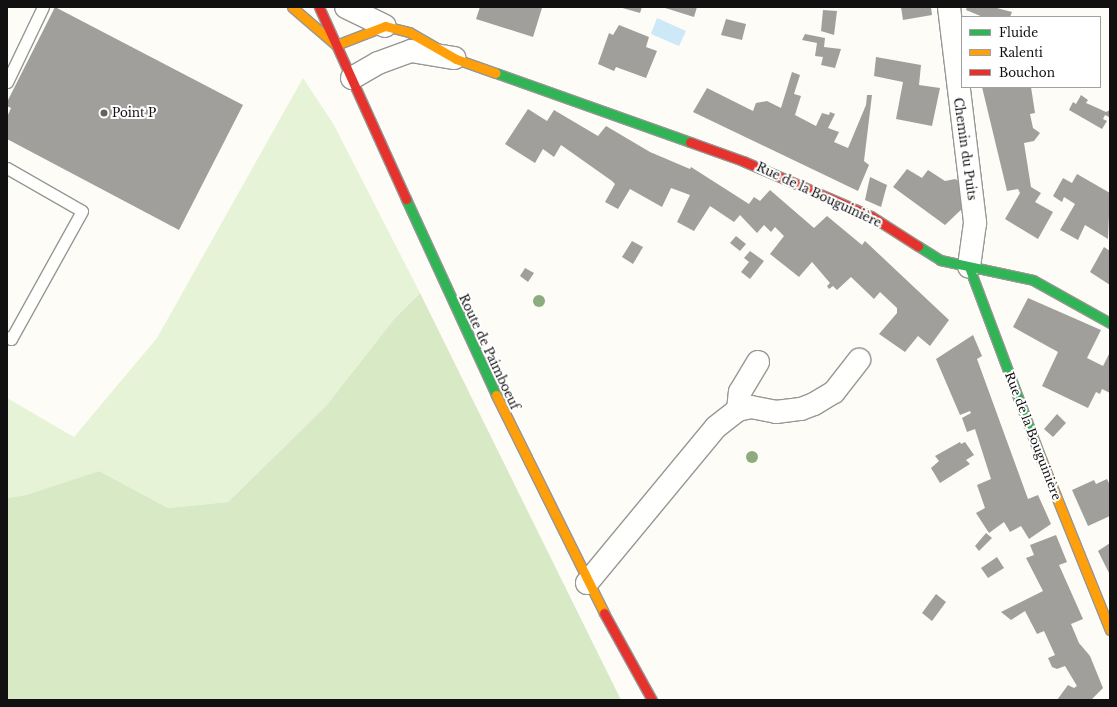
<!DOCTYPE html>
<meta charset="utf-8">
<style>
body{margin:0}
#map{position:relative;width:1117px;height:707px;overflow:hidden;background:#fdfcf7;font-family:"Libre Baskerville",serif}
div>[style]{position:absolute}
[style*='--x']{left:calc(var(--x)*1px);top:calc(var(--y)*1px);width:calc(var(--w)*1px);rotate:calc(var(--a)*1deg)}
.green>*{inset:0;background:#e7f3d7}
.forest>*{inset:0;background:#d8eac5}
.water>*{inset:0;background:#cde8f7}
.building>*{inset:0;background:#a19f9c}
.roads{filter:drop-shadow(1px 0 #979795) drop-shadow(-1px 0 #979795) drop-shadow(0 1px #979795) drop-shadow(0 -1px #979795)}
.lane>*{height:11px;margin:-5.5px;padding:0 5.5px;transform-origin:5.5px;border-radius:5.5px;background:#fffffe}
.street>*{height:22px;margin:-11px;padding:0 11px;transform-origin:11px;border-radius:11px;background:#fffffe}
.fast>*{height:9px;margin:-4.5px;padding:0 4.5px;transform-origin:4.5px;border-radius:4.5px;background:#30b455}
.slow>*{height:9px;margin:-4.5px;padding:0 4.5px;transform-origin:4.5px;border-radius:4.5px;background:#ff9f0a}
.jam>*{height:9px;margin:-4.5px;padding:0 4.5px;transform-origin:4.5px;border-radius:4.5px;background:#e5322d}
.trees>*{width:12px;height:12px;margin:-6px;border-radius:50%;background:#8cac80}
.dots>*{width:11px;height:11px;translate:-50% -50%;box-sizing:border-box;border:2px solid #fff;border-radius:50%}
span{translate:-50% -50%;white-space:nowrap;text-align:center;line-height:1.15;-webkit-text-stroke:4px #fff;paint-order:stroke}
.poi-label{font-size:12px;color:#111}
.left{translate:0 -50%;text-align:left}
.street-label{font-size:12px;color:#111}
.frame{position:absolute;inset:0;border:8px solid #111;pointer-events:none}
.legend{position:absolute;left:961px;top:16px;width:140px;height:72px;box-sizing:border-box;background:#fff;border:1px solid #a0a0a0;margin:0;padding:5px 7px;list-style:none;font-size:12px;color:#111}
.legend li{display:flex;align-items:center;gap:8px;height:20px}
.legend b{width:20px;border:1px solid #a0a0a0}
</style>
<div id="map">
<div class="green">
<div style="clip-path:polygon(303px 78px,334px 125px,420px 293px,395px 318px,326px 406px,228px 502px,168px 508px,99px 471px,26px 495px,7px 498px,7px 398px,74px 437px,157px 338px)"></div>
</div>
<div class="forest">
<div style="clip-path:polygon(420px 293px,621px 700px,7px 700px,7px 498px,26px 495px,99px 471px,168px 508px,228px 502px,326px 406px,395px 318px)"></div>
</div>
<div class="water">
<div style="clip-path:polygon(657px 18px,686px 31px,679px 46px,651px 34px)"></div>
</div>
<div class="building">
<div style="clip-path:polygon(55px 7px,243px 105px,179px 230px,7px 139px,7px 117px,11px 108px,7px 106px,7px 102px)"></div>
<div style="clip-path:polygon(480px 7px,539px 7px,542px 8px,533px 37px,476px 19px)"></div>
<div style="clip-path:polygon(619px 7px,642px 7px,640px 13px)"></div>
<div style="clip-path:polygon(662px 7px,697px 7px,694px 17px)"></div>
<div style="clip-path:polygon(901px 7px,931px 7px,932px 15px,903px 20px)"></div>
<div style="clip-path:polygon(967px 7px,993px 7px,1012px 12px,1010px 17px,983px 17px,966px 10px)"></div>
<div style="clip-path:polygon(823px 10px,837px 11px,834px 35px,821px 31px)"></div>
<div style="clip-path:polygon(726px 19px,746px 24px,742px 40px,721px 35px)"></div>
<div style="clip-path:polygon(619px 25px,649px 37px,646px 47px,657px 51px,646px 78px,616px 67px,614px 71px,598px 64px,609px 33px,613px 35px)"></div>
<div style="clip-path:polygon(805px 34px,825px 38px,824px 47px,841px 49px,835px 68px,821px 65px,823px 57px,815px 56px,817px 43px,802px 40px)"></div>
<div style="clip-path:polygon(876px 57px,921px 65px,919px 85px,940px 88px,932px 126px,896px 119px,903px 82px,874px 76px)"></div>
<div style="clip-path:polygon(792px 72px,800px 75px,794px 94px,801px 96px,795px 115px,816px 126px,822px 113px,829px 115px,830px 112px,835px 114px,828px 128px,839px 132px,834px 142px,848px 148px,866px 105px,867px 95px,872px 95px,864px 161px,869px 165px,858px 191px,693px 112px,707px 88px,753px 111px,756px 103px,767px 101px,781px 108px)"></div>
<div style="clip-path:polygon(982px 87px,1031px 87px,1035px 113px,1030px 114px,1033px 128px,1040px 133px,1034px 141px,1024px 143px,1031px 187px,1041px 193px,1035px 202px,1053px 212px,1038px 239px,1005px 219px,1020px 193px,1018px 189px,1007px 191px)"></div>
<div style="clip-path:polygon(1081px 95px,1088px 100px,1086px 103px,1093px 106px,1106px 112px,1110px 110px,1109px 117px,1105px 115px,1103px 119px,1107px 121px,1102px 129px,1069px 110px,1073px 102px,1076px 104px)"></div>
<div style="clip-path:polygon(528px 109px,547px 121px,554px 110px,598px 136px,606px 126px,650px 152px,690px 169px,691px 167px,749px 204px,754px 197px,760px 201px,770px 190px,814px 228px,827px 216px,862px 245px,865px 241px,949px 320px,930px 346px,918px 336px,905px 352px,879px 334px,897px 313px,897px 308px,880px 292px,874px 299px,851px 277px,837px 290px,833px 286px,829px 289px,827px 286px,830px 283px,812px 262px,799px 277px,770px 254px,784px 236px,775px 227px,771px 232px,764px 225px,757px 233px,740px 215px,734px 222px,710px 206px,694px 231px,677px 222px,690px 195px,671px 188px,662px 207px,630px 189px,618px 209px,605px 202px,615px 184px,612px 181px,561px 145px,554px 157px,543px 149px,535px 163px,505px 144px)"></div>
<div style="clip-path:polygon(907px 169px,922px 178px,928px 170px,945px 181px,955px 179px,961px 182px,964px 207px,945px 225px,893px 187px)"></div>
<div style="clip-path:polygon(1077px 174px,1110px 193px,1108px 239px,1085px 225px,1078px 240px,1060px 230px,1075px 204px,1064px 197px,1062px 202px,1053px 196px,1063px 178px,1072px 183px)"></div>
<div style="clip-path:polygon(870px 177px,887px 185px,881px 207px,865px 200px)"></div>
<div style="clip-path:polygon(736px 236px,746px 244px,740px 251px,730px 243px)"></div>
<div style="clip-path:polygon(632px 241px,643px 247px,633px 264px,622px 257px)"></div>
<div style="clip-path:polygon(1104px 247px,1110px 251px,1110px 285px,1090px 272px)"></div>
<div style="clip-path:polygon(750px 251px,764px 261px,750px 279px,741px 272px,749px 262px,744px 258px)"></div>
<div style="clip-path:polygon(525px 268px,534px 273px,528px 282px,520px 276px)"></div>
<div style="clip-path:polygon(1028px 298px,1101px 330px,1087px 358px,1103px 366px,1110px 352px,1110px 393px,1102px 389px,1100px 394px,1096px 392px,1088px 408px,1042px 386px,1058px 352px,1013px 327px)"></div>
<div style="clip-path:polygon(973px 335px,982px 356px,977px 359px,1028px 499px,1038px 495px,1051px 524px,1029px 539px,1021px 526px,1010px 532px,1004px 522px,989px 533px,976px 513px,985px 508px,977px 485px,991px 479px,975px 429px,967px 432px,962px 418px,971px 413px,970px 411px,960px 415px,936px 359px)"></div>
<div style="clip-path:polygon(1057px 414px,1066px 423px,1053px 437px,1044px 429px)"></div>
<div style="clip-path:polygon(960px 442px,961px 444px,965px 442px,974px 455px,966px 460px,970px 464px,940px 483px,931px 468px,939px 461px,935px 456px)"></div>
<div style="clip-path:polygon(1107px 479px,1110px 485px,1110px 516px,1088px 526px,1072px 490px,1094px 480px,1096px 484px)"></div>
<div style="clip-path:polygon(986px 533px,992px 538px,979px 551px,975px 546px)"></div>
<div style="clip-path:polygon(1056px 535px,1067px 562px,1059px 565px,1083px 619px,1071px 624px,1079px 643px,1090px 656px,1103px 688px,1091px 700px,1057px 700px,1068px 685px,1074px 688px,1077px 686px,1065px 666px,1057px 669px,1052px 667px,1048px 658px,1055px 655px,1044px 631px,1037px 634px,1025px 611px,1011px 620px,1001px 612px,1043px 591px,1026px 558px,1034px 555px,1030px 545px)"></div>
<div style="clip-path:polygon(1110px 543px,1110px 575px,1098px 551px)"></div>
<div style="clip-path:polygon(997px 557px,1004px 568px,988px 578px,981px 568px)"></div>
<div style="clip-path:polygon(936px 594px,946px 602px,932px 621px,922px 613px)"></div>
</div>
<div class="roads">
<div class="lane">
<div style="--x:7;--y:82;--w:83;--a:-64.4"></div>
<div style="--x:7;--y:168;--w:86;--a:29.8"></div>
<div style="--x:82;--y:211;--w:146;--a:119"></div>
<div style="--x:11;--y:339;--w:4;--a:-153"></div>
</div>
<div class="street">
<div style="--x:346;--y:7;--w:43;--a:26"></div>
<div style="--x:949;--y:7;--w:218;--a:83.1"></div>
<div style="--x:975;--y:223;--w:44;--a:97.8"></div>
<div style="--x:352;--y:78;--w:30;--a:-30"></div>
<div style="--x:378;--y:63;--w:35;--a:-20"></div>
<div style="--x:411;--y:51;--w:44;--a:9.2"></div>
<div style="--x:738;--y:410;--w:18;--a:-84"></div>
<div style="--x:740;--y:392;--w:35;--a:-59"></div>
<div style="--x:587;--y:583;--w:202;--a:-50.4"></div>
<div style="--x:716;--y:427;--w:28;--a:-38"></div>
<div style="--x:738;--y:410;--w:13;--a:-13"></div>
<div style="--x:751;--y:407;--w:25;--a:11"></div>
<div style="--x:776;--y:412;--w:25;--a:-7"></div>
<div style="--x:801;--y:409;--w:14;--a:-21"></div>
<div style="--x:814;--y:404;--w:23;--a:-31"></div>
<div style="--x:834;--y:392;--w:41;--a:-52"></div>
</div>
<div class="fast">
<div style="--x:496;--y:73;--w:206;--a:19.6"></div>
<div style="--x:406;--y:199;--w:216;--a:65.3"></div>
<div style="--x:918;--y:246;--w:26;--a:32"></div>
<div style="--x:940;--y:260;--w:95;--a:12.1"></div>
<div style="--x:1033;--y:280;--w:88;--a:29.2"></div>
<div style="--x:969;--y:267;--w:207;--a:69.4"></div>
</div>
<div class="slow">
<div style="--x:292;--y:7;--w:58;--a:40.8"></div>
<div style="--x:336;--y:45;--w:53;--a:-21.2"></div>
<div style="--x:385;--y:26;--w:25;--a:14"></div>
<div style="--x:409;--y:32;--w:54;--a:29.9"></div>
<div style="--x:456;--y:59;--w:42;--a:19.3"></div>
<div style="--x:496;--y:395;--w:243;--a:63.6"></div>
<div style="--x:1042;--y:461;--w:182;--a:68.1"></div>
</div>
<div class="jam">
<div style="--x:319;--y:7;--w:211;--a:65.6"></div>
<div style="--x:690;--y:142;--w:56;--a:19.7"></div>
<div style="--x:743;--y:161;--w:139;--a:23.3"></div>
<div style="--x:871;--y:216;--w:56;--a:32.6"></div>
<div style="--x:604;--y:613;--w:99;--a:61.1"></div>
</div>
</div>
<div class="trees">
<div style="left:539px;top:301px"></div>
<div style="left:752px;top:457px"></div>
</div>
<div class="dots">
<div style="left:104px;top:113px;background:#646362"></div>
</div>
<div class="poi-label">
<span class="left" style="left:112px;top:113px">Point P</span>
</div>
<div class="street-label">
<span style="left:965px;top:149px;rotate:82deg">Chemin du Puits</span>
<span style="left:819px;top:195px;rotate:25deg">Rue de la Bouguinière</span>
<span style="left:489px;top:352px;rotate:65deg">Route de Paimboeuf</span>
<span style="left:1033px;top:436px;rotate:69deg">Rue de la Bouguinière</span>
</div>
<div class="frame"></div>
<ul class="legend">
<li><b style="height:5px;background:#30b455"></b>Fluide</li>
<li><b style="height:5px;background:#ff9f0a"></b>Ralenti</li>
<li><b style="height:5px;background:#e5322d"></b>Bouchon</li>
</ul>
</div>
